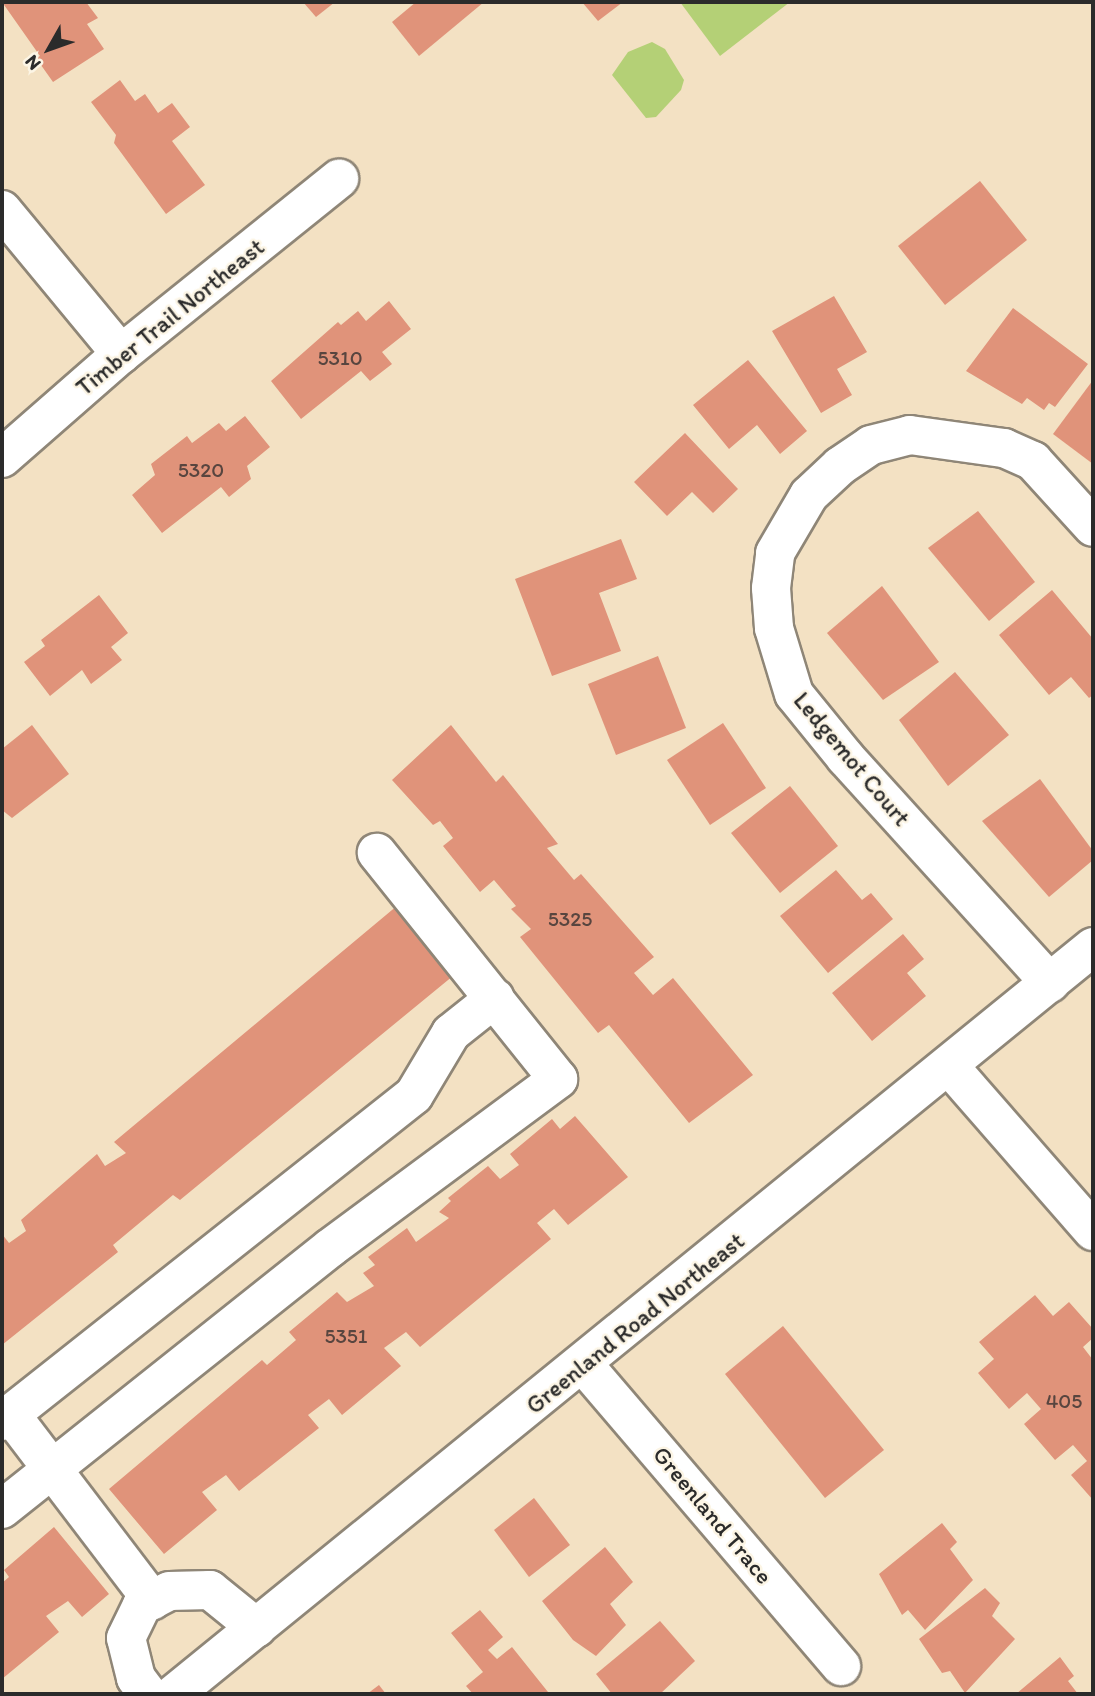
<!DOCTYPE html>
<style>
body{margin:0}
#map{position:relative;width:1095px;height:1696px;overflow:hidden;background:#f3e1c3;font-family:Itim,sans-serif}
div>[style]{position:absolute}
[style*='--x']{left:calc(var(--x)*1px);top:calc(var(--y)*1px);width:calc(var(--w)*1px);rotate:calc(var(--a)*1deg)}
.green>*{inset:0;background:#b4d076}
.building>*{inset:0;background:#e0937a}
.roads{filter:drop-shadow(2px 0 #8f8677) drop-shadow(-2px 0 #8f8677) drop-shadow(0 2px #8f8677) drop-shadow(0 -2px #8f8677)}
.minor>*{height:38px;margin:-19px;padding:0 19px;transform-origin:19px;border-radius:19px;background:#fff}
span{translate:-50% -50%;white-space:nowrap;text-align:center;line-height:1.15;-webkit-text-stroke:5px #fcf5e5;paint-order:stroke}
.number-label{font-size:21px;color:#58453f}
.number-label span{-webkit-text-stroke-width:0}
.street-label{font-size:24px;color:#2b2b2b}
.frame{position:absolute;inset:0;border:4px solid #2b2b2b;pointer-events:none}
.north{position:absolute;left:14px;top:14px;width:70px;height:70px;-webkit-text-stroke:5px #fcf5e5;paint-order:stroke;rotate:230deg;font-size:19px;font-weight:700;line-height:28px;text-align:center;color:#2b2b2b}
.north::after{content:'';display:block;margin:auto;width:24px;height:32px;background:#2b2b2b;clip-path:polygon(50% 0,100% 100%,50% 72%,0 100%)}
</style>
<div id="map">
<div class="green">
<div style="clip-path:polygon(680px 2px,790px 2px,720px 56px)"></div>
<div style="clip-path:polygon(652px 42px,665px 49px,684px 80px,681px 90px,656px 117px,646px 118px,612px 75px,628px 52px)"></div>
</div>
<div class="building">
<div style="clip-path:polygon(2px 2px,86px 2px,98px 18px,87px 24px,104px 49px,53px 82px,36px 58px,40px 56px)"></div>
<div style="clip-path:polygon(303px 2px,335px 2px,316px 17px)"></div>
<div style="clip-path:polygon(416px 2px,484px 2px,419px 56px,392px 22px)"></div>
<div style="clip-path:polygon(582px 2px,623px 2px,598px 21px)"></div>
<div style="clip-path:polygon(120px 80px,135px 101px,145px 94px,158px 113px,172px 103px,190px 127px,172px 141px,205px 185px,166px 214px,114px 143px,116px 135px,91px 102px)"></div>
<div style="clip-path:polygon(980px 181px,1027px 240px,945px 305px,898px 246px)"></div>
<div style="clip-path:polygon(834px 296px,867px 352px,837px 369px,852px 395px,821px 413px,772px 331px)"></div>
<div style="clip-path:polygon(389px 301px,411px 329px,382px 352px,392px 364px,370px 381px,361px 371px,301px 419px,271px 381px,338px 322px,341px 325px,358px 311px,366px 321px)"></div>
<div style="clip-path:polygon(1013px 308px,1088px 364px,1055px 407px,1049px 403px,1044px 410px,1027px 398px,1022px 404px,966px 371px)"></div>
<div style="clip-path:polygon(748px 360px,807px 431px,780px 454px,757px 425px,729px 449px,693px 405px)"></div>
<div style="clip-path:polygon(1093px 380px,1093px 464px,1053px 434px)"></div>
<div style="clip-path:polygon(245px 416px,270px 447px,247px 466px,251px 479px,229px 497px,221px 487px,162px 533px,132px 495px,155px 475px,151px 464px,187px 436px,192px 443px,219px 423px,226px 431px)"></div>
<div style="clip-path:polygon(685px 433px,738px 489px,713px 513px,692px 492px,667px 516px,634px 482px)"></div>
<div style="clip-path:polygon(978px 511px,1035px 582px,989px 621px,928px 548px)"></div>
<div style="clip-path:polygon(621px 539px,637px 579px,599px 593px,621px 651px,552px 676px,515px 579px)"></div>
<div style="clip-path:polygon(882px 586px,939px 662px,883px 700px,827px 633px)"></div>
<div style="clip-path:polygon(1052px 590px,1093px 639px,1093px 695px,1089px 698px,1071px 677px,1049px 695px,999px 635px)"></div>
<div style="clip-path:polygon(99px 595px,128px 633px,111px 647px,122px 660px,91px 684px,82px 670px,50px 696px,24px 662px,45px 646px,41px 640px)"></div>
<div style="clip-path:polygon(658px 656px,686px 728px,616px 755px,588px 684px)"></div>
<div style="clip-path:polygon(955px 672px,1009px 735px,948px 786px,899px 720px)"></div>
<div style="clip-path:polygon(723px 723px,766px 788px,710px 825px,667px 760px)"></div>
<div style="clip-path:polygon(32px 725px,69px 774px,12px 818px,2px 810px,2px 749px)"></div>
<div style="clip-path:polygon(451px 725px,496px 782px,503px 775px,558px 844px,547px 848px,574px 880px,581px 874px,654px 957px,634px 973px,653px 995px,673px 978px,753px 1075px,689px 1123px,609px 1025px,598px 1033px,520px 937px,531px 929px,511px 909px,516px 906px,494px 880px,480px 892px,443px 846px,453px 838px,440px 821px,433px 825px,392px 780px)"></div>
<div style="clip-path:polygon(1040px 779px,1093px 851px,1093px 860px,1049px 897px,982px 821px)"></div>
<div style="clip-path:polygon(790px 786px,838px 846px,780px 893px,731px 833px)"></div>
<div style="clip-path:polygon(836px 870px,862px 900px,871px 893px,893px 919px,828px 973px,780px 916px)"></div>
<div style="clip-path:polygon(398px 905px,459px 971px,180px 1200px,173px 1195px,113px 1245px,118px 1252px,2px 1345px,2px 1234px,9px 1243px,26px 1231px,21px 1220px,97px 1154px,105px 1166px,126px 1153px,114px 1142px)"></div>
<div style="clip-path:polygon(903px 934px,924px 959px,907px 973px,926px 996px,872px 1041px,832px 993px)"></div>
<div style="clip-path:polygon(575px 1116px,628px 1177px,568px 1225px,554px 1209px,537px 1223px,551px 1239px,420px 1347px,406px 1332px,384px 1348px,401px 1366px,342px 1415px,329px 1399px,308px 1415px,319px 1428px,239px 1491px,226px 1475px,202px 1492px,217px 1510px,164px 1554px,109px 1489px,262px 1360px,267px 1365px,296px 1340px,289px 1332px,337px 1292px,347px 1302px,374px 1286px,363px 1273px,375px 1265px,368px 1257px,407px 1228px,416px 1242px,449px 1218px,439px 1212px,451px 1201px,448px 1198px,488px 1166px,500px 1179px,519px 1165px,510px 1154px,552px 1119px,560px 1129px)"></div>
<div style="clip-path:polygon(1035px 1295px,1053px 1316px,1069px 1302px,1093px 1329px,1093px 1338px,1083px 1347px,1093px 1360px,1093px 1500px,1071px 1475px,1087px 1461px,1073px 1445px,1055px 1460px,1024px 1424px,1041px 1409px,1027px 1393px,1009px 1409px,978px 1373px,994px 1359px,979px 1342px)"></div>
<div style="clip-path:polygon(783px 1326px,884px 1450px,825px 1498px,725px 1374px)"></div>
<div style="clip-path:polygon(534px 1498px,570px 1545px,529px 1577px,494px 1530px)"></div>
<div style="clip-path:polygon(942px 1523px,957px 1542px,950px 1549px,973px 1580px,925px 1630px,908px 1610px,902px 1615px,879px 1574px)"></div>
<div style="clip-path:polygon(54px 1527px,109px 1594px,82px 1617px,68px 1601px,46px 1616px,59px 1632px,2px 1679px,2px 1583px,9px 1577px,4px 1570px)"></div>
<div style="clip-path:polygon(605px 1547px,633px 1582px,610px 1604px,626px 1625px,596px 1656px,573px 1640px,542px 1601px)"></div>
<div style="clip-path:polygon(985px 1588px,1000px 1603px,992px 1616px,1015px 1639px,965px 1693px,950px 1671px,942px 1673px,919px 1639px)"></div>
<div style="clip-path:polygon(480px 1610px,503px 1637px,488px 1650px,497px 1659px,512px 1647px,548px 1692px,473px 1694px,466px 1686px,483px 1672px,451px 1633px)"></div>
<div style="clip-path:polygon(660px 1621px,695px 1661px,660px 1694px,612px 1694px,596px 1674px)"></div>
<div style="clip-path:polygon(1060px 1657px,1074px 1676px,1068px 1681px,1078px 1694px,1016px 1694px)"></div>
<div style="clip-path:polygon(379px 1685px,386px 1694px,367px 1694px)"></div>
</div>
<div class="roads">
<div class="minor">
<div style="--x:2;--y:210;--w:187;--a:50.4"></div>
<div style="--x:2;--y:458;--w:158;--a:-41.2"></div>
<div style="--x:121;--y:354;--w:280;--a:-38.8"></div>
<div style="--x:1050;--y:983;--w:304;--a:-132.2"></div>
<div style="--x:846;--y:758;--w:82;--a:-129.1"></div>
<div style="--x:794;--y:694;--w:69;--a:-106.9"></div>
<div style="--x:774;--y:628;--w:40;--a:-94.3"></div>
<div style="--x:771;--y:588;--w:35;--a:-83"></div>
<div style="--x:775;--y:553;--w:67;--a:-59.6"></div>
<div style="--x:809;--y:495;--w:42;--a:-43.1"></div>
<div style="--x:840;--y:466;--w:37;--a:-34"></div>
<div style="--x:871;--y:445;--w:40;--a:-14.4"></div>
<div style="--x:910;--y:435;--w:95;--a:7.9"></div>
<div style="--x:1004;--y:448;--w:32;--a:24"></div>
<div style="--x:1033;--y:461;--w:89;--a:47.7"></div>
<div style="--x:949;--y:1066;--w:219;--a:48.9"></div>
<div style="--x:584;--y:1365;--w:396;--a:49.5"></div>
<div style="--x:11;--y:1415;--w:233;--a:52.7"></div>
<div style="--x:2;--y:1421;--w:525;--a:-38.35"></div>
<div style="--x:414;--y:1095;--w:72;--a:-59.2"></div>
<div style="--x:451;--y:1033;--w:56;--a:-38.5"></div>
<div style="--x:2;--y:1509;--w:419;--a:-38.5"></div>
<div style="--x:330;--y:1248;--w:284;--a:-36.5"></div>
<div style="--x:558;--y:1079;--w:290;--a:-128.7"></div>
<div style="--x:148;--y:1694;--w:20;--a:-127"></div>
<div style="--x:136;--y:1678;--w:41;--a:-104"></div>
<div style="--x:126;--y:1638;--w:37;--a:-64"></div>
<div style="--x:142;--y:1605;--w:30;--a:-27"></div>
<div style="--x:169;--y:1591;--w:41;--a:-1.4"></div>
<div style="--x:210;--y:1590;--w:60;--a:39"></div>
<div style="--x:174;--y:1694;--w:1184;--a:-39.11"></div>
</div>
</div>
<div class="number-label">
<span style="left:340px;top:358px">5310</span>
<span style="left:201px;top:470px">5320</span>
<span style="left:570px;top:919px">5325</span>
<span style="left:346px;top:1336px">5351</span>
<span style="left:1064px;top:1401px">405</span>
</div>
<div class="street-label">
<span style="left:170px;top:317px;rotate:-39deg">Timber Trail Northeast</span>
<span style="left:852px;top:759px;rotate:50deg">Ledgemot Court</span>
<span style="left:635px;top:1323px;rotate:-39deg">Greenland Road Northeast</span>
<span style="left:713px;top:1515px;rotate:50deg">Greenland Trace</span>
</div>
<div class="frame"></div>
<div class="north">N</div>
</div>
